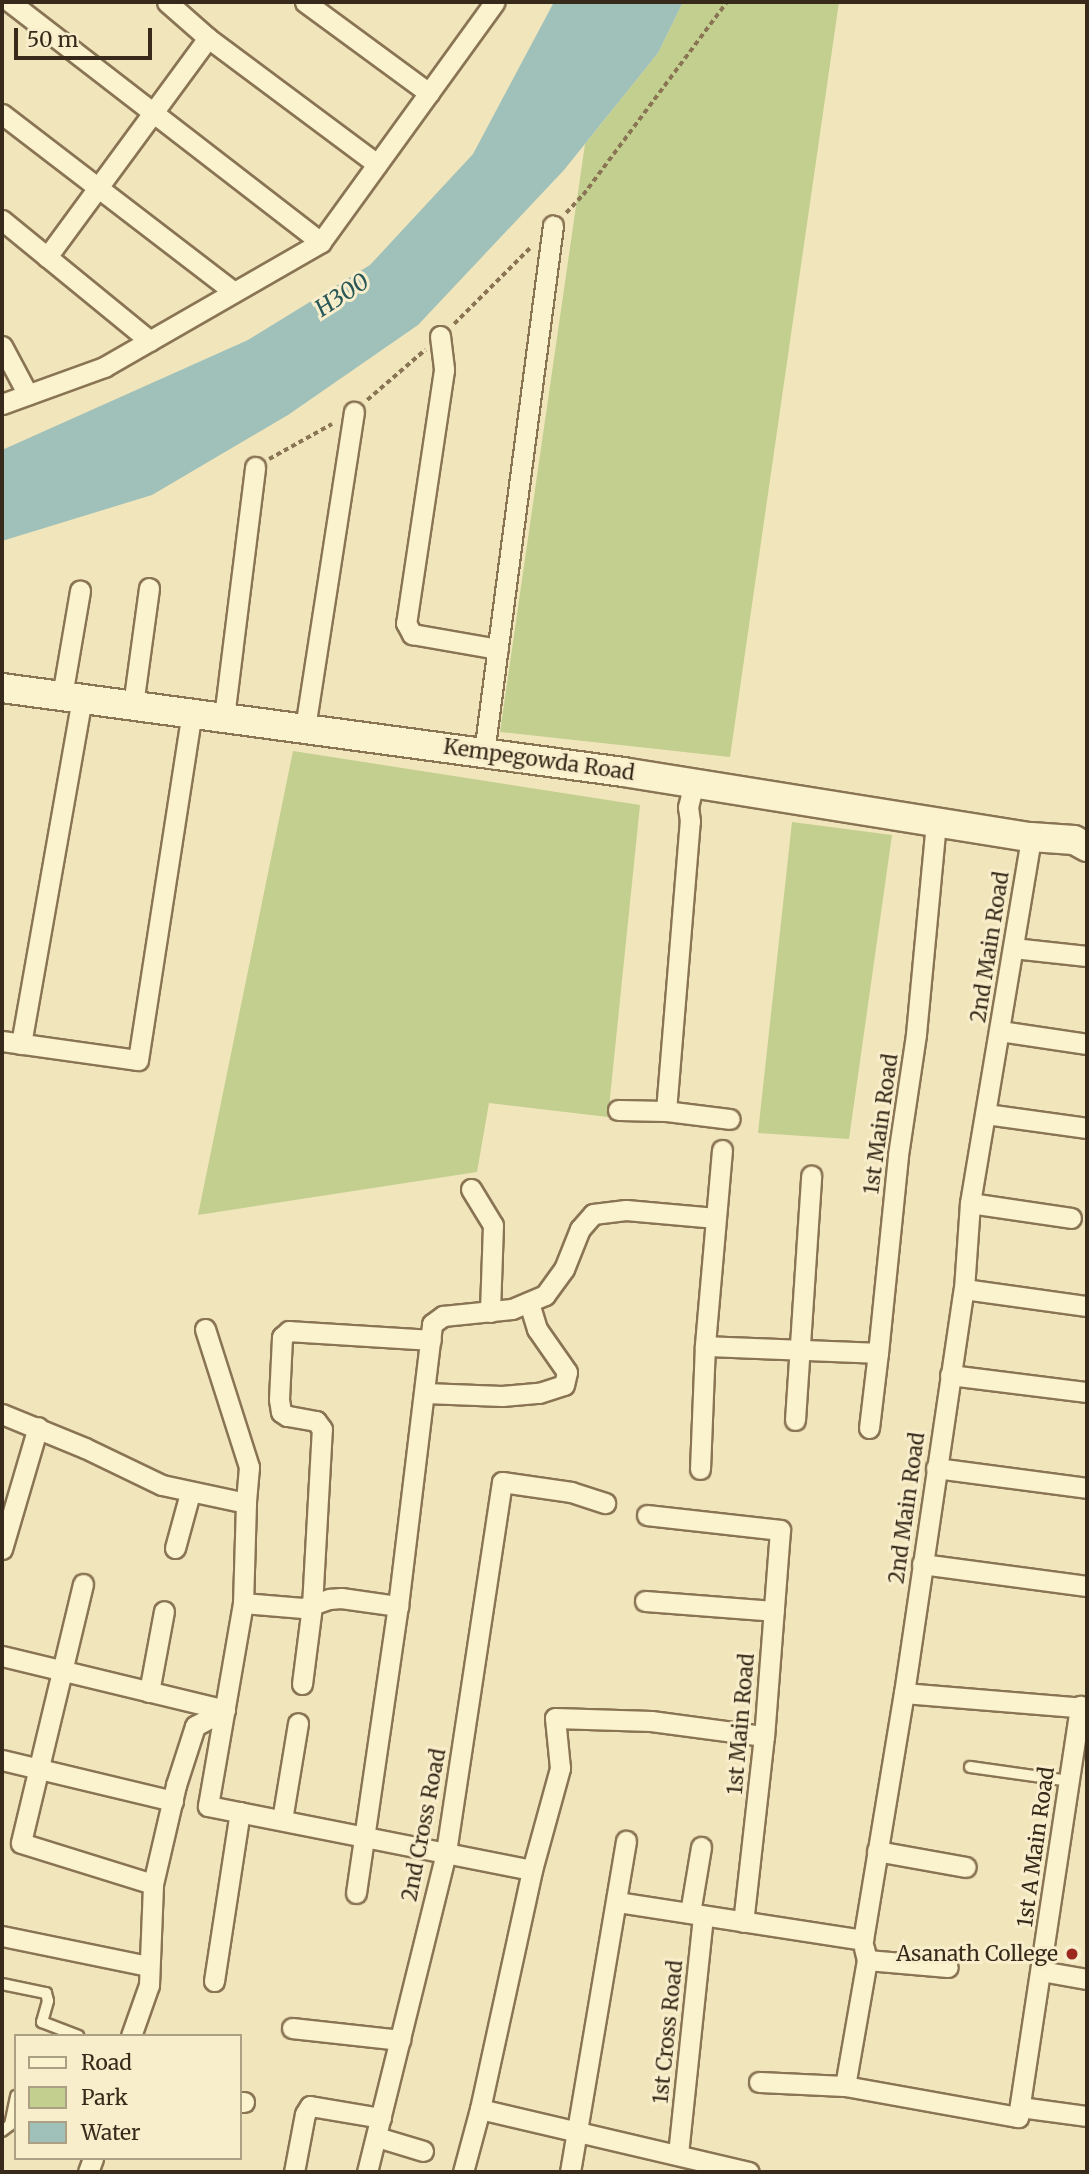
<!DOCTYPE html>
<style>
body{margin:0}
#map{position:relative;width:1089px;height:2174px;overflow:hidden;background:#f1e5bb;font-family:Merriweather,serif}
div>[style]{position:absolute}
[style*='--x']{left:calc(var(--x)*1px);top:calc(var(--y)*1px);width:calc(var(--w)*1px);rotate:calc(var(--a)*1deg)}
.green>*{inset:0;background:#c2cf8f}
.water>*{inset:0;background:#a0c1ba}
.path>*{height:3.5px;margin-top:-1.75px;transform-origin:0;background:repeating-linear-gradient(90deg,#897454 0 5px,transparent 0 8.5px)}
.roads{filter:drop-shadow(2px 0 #897454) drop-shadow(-2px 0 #897454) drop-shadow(0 2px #897454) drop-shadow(0 -2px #897454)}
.lane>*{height:10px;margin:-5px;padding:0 5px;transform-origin:5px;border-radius:5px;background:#fbf2ce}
.street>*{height:19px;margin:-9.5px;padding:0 9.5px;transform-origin:9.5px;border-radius:9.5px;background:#fbf2ce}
.secondary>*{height:28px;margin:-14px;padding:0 14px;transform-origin:14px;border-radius:14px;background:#fbf2ce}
.dots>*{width:19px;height:19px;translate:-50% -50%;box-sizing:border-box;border:4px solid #f8eecb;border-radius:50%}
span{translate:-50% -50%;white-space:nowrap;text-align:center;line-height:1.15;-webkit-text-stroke:6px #f8eecb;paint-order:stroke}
.street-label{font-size:21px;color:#372a1a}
.poi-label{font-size:21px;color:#372a1a}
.right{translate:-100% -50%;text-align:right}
.water-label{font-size:23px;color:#285758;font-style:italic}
.frame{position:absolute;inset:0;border:4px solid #372a1a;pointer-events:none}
.legend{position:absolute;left:14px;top:2034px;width:228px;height:126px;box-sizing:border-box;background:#f8eecb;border:2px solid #aba084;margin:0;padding:9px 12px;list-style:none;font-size:21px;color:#372a1a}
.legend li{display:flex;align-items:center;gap:14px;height:35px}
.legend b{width:35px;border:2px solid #aba084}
.scale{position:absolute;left:14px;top:28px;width:138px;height:32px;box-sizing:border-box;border:4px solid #372a1a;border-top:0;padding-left:9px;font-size:21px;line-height:24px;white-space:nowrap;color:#372a1a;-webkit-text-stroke:5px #f8eecb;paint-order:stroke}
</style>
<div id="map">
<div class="green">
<div style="clip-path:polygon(683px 2px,839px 2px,730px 757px,500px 732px,585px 144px,658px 53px)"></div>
<div style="clip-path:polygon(293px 751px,640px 805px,608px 1117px,489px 1103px,477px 1172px,198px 1215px)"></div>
<div style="clip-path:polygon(792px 822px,892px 835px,849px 1139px,758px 1133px)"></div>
</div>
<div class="water">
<div style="clip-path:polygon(554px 2px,683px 2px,658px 53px,564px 170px,418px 325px,288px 415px,152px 495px,2px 541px,2px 450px,248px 340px,370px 265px,473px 154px)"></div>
</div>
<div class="path">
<div style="--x:566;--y:213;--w:25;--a:-47"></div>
<div style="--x:583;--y:195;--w:241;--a:-53.3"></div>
<div style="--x:454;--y:324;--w:107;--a:-45"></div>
<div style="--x:367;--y:400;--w:77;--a:-40.8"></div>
<div style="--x:269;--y:459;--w:72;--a:-29.1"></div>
</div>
<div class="roads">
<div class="lane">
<div style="--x:970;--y:1767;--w:100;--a:8"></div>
<div style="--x:2;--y:1984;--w:45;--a:11.6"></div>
<div style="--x:46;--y:1993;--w:8;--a:76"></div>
<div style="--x:48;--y:2001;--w:22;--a:106"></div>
<div style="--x:42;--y:2022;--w:39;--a:21"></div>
<div style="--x:2;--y:2131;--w:10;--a:-37"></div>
<div style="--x:10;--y:2125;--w:30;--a:-78"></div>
</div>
<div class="street">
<div style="--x:10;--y:2;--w:393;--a:37.7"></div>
<div style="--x:167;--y:2;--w:55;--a:41.3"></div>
<div style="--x:208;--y:38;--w:211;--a:36.7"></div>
<div style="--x:305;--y:2;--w:154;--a:36.3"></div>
<div style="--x:2;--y:114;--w:292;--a:37.5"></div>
<div style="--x:2;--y:220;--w:191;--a:39.3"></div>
<div style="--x:47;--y:257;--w:272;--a:-53.7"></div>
<div style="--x:440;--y:336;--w:34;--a:83"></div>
<div style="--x:444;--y:370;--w:256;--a:98.5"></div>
<div style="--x:406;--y:623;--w:13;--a:61"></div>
<div style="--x:412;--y:634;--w:87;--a:9.9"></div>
<div style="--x:2;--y:346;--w:55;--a:62"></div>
<div style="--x:2;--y:404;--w:109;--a:-19.9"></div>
<div style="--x:104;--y:367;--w:250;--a:-29.9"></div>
<div style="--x:321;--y:242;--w:296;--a:-54.1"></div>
<div style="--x:62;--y:696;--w:107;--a:-80.3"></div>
<div style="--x:133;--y:705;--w:118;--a:-82.2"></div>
<div style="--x:224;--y:717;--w:252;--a:-82.9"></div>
<div style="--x:305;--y:728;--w:320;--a:-81.2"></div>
<div style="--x:484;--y:753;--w:532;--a:-82.55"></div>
<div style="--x:1013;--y:948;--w:74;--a:6.2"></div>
<div style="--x:1000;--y:1031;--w:88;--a:8.5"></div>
<div style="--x:2;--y:1041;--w:137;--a:8"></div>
<div style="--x:138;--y:1060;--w:351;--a:-81.2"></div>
<div style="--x:21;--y:1044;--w:350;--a:-80"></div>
<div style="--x:618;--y:1110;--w:48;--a:1.2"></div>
<div style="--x:666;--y:1111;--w:291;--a:-85.3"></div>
<div style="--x:690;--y:821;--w:14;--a:-98"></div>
<div style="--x:688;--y:807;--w:25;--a:-76"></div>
<div style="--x:666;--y:1111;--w:64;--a:7.1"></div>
<div style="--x:986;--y:1114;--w:102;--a:7.9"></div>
<div style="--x:722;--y:1150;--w:197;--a:95"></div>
<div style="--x:705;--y:1346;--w:173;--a:2.3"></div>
<div style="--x:878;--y:1353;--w:199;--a:-84.2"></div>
<div style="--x:898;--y:1155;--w:122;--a:-81.5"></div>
<div style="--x:916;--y:1034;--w:214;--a:-84.6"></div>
<div style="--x:471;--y:1189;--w:42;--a:58.6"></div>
<div style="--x:493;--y:1225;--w:87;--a:92"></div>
<div style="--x:970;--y:1203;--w:102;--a:8.4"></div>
<div style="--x:964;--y:1289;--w:124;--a:7.9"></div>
<div style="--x:205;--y:1329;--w:145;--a:72.3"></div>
<div style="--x:249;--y:1467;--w:36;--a:95"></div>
<div style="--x:950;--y:1375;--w:138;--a:7.1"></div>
<div style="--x:425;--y:1393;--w:77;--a:2.2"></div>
<div style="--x:502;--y:1396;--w:37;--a:-5"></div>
<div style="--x:539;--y:1393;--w:26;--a:-18"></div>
<div style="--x:564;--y:1385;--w:13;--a:-77"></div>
<div style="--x:567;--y:1372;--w:52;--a:-124.9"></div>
<div style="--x:537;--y:1329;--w:28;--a:-107"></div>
<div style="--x:2;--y:1414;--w:90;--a:22.3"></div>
<div style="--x:85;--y:1448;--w:85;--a:25.7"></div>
<div style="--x:162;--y:1485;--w:86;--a:12.1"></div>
<div style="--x:246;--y:1503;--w:100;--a:91.7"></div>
<div style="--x:243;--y:1603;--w:206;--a:99.8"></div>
<div style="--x:208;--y:1806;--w:330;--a:11.2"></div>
<div style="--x:795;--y:1420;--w:245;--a:-86.2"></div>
<div style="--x:869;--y:1428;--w:76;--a:-83.2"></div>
<div style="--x:936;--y:1468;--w:152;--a:7.5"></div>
<div style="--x:700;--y:1469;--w:123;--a:-87.7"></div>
<div style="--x:647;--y:1515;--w:134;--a:6.4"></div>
<div style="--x:780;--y:1530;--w:207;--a:94.4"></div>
<div style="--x:764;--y:1736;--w:187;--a:96.4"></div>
<div style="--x:175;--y:1548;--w:57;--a:-74.7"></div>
<div style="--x:2;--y:1549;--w:127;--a:-73.6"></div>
<div style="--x:922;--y:1564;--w:166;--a:7.6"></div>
<div style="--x:83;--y:1584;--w:266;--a:103.5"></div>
<div style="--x:21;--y:1843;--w:138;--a:17.3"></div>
<div style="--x:645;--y:1601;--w:129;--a:4.4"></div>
<div style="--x:243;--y:1603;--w:60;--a:4.8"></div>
<div style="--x:303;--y:1608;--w:28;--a:-19"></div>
<div style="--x:329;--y:1599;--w:12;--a:-5"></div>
<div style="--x:341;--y:1598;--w:58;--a:8"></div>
<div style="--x:2;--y:1656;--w:229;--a:13.6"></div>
<div style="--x:302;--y:1684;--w:79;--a:-82.7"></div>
<div style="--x:312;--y:1606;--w:177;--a:-86.8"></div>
<div style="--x:322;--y:1429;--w:10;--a:-127"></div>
<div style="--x:316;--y:1421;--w:29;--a:-170"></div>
<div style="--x:287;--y:1416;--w:7;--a:-146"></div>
<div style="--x:281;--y:1412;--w:13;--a:-99"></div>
<div style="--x:279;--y:1399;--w:62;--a:-87.2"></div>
<div style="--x:282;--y:1337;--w:9;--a:-41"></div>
<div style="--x:289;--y:1331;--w:142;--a:3.6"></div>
<div style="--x:149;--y:1692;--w:82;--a:-79.5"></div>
<div style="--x:904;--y:1693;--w:184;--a:4.7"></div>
<div style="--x:2;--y:1760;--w:176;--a:13.5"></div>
<div style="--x:282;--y:1820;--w:98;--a:-80.6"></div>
<div style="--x:877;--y:1851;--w:90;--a:10.2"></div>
<div style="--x:356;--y:1893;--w:290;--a:-81.7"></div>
<div style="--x:398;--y:1606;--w:284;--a:-83.1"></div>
<div style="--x:432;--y:1324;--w:14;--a:-36"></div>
<div style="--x:443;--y:1316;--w:69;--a:-5.8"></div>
<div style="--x:512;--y:1309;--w:36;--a:-23"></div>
<div style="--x:545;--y:1295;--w:32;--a:-54"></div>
<div style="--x:564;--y:1269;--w:43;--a:-68.2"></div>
<div style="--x:580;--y:1229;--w:20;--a:-49"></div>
<div style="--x:593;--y:1214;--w:33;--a:-7"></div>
<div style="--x:626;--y:1210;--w:90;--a:5.1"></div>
<div style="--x:618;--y:1902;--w:248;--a:8.8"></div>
<div style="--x:863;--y:1940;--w:250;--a:-80.6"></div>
<div style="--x:904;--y:1693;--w:408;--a:-81.6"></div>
<div style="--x:964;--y:1289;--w:86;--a:-86"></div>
<div style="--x:970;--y:1203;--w:371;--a:-80.5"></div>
<div style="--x:690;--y:1913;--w:67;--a:-80.5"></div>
<div style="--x:2;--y:1936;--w:149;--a:11.6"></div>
<div style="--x:864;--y:1948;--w:12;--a:76"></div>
<div style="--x:867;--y:1960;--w:81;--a:4.9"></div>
<div style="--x:867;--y:1960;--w:128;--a:99.9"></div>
<div style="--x:845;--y:2086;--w:176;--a:10.2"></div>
<div style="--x:1018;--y:2117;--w:416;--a:-81.4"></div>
<div style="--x:1041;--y:1971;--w:47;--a:9.9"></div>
<div style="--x:214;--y:1981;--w:171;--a:-81.3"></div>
<div style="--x:292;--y:2028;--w:109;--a:6.3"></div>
<div style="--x:131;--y:2036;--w:54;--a:-70.6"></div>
<div style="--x:149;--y:1985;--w:101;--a:-87.7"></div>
<div style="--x:153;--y:1884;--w:102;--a:-76.9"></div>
<div style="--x:176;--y:1785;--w:62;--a:-72.1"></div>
<div style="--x:195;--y:1726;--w:34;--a:-28"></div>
<div style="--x:759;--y:2082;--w:86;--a:2.7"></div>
<div style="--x:240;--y:2102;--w:4;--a:0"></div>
<div style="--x:1020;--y:2107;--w:68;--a:7.7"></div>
<div style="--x:480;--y:2109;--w:276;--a:13.2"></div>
<div style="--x:377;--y:2137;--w:48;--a:16.9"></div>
<div style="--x:678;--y:2154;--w:239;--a:-84"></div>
<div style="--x:88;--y:2172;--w:15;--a:-70"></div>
<div style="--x:294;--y:2172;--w:59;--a:-79.3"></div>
<div style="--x:305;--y:2114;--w:9;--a:-58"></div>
<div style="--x:310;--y:2106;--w:72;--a:9.6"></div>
<div style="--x:367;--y:2172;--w:330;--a:-76.1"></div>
<div style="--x:446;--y:1852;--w:374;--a:-81.4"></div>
<div style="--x:502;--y:1482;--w:70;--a:8.2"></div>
<div style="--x:571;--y:1492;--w:36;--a:18"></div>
<div style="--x:463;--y:2172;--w:65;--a:-74.9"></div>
<div style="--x:480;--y:2109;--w:245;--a:-77.7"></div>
<div style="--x:532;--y:1870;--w:106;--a:-74.6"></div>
<div style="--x:560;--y:1768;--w:50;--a:-95.7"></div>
<div style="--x:555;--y:1718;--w:96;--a:1.8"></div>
<div style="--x:651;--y:1721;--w:114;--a:7.6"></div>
<div style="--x:570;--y:2172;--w:336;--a:-80.4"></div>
</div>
<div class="secondary">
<div style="--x:2;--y:688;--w:627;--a:7.7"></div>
<div style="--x:623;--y:772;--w:413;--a:9.1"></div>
<div style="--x:1031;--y:837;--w:43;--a:4"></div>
<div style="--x:1074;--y:840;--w:15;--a:28"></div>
</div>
</div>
<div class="dots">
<div style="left:1072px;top:1954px;background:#9d281f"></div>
</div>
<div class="street-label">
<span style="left:539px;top:760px;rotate:8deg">Kempegowda Road</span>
<span style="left:990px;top:947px;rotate:-81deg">2nd Main Road</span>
<span style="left:881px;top:1124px;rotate:-82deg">1st Main Road</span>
<span style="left:907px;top:1508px;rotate:-82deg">2nd Main Road</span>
<span style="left:741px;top:1724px;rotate:-85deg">1st Main Road</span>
<span style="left:424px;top:1825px;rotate:-79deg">2nd Cross Road</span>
<span style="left:1036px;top:1847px;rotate:-82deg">1st A Main Road</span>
<span style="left:668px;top:2032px;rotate:-84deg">1st Cross Road</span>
</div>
<div class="poi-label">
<span class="right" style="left:1058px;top:1954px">Asanath College</span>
</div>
<div class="water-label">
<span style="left:342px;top:295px;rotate:-33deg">H300</span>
</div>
<div class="frame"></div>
<ul class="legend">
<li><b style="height:9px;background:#fbf2ce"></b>Road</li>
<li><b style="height:19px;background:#c2cf8f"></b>Park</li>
<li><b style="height:19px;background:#a0c1ba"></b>Water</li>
</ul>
<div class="scale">50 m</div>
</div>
